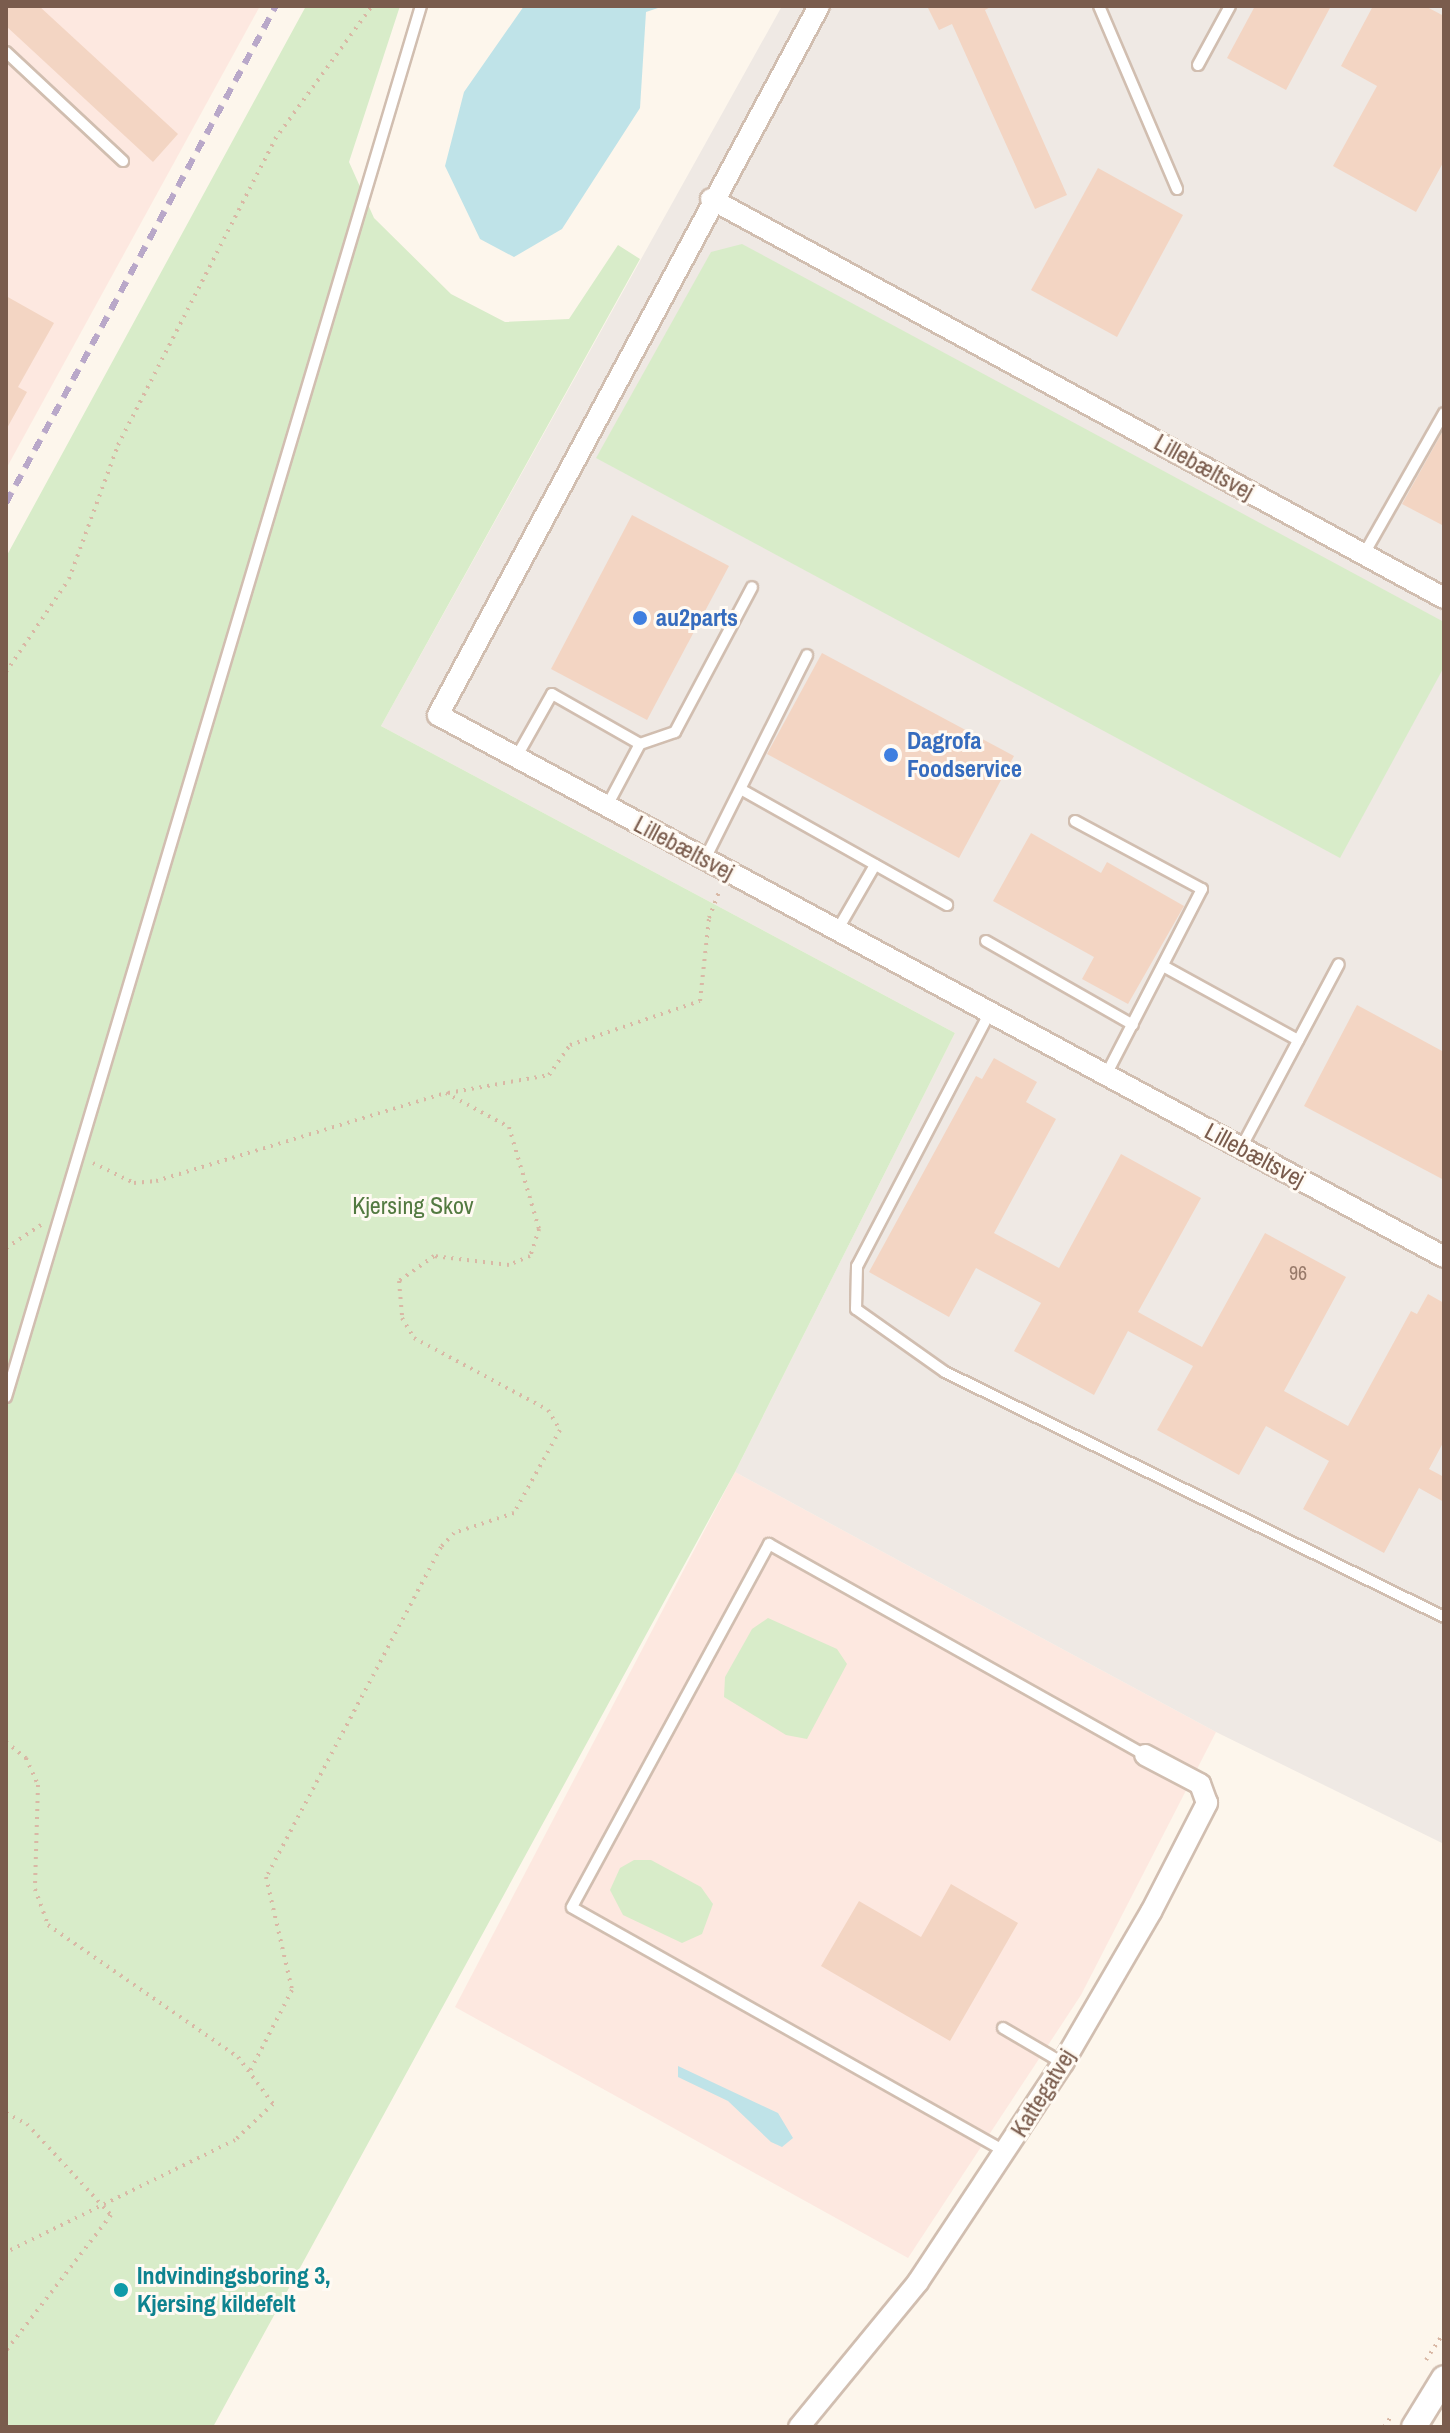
<!DOCTYPE html>
<meta charset="utf-8">
<style>
body{margin:0}
#map{position:relative;width:1450px;height:2433px;overflow:hidden;background:#fdf6ec;font-family:"Archivo Narrow",sans-serif}
div>[style]{position:absolute}
[style*='--x']{left:calc(var(--x)*1px);top:calc(var(--y)*1px);width:calc(var(--w)*1px);rotate:calc(var(--a)*1deg)}
.commercial>*{inset:0;background:#fde8e0}
.industrial>*{inset:0;background:#efe9e4}
.green>*{inset:0;background:#d8ecc9}
.water>*{inset:0;background:#bfe3e8}
.building>*{inset:0;background:#f3d5c3}
.path>*{height:4px;margin-top:-2px;transform-origin:0;background:repeating-linear-gradient(90deg,#d9b8a5 0 2px,transparent 0 8px)}
.roads{filter:drop-shadow(2px 0 #d1beb0) drop-shadow(-2px 0 #d1beb0) drop-shadow(0 2px #d1beb0) drop-shadow(0 -2px #d1beb0)}
.service>*{height:10px;margin:-5px;padding:0 5px;transform-origin:5px;border-radius:5px;background:#fff}
.minor>*{height:20px;margin:-10px;padding:0 10px;transform-origin:10px;border-radius:10px;background:#fff}
.tertiary>*{height:24px;margin:-12px;padding:0 12px;transform-origin:12px;border-radius:12px;background:#fff}
.rail>*{height:6px;margin-top:-3px;transform-origin:0;background:repeating-linear-gradient(90deg,#b9a8c9 0 12px,transparent 0 20px)}
.dots>*{width:22px;height:22px;translate:-50% -50%;box-sizing:border-box;border:4px solid #fffaf3;border-radius:50%}
span{translate:-50% -50%;white-space:nowrap;text-align:center;line-height:1.15;-webkit-text-stroke:6px #fffaf3;paint-order:stroke}
.number-label{font-size:20px;color:#987a6a}
.number-label span{-webkit-text-stroke-width:0}
.street-label{font-size:24px;color:#7a5c4d}
.shop-label{font-size:24px;color:#366cbe;font-weight:700}
.left{translate:0 -50%;text-align:left}
.park-label{font-size:24px;color:#537a41}
.culture-label{font-size:24px;color:#0d838f;font-weight:700}
.frame{position:absolute;inset:0;border:8px solid #7a5c4d;pointer-events:none}
</style>
<div id="map">
<div class="commercial">
<div style="clip-path:polygon(6px 6px,260px 6px,6px 469px)"></div>
<div style="clip-path:polygon(735px 1472px,1216px 1732px,1081px 1995px,908px 2258px,455px 2007px)"></div>
</div>
<div class="industrial">
<div style="clip-path:polygon(782px 6px,1444px 6px,1444px 1844px,1216px 1732px,735px 1472px,955px 1033px,381px 726px)"></div>
</div>
<div class="green">
<div style="clip-path:polygon(306px 6px,400px 6px,349px 162px,374px 218px,451px 294px,505px 322px,569px 319px,618px 245px,640px 259px,381px 726px,955px 1033px,735px 1472px,213px 2427px,6px 2427px,6px 557px)"></div>
<div style="clip-path:polygon(742px 244px,1444px 622px,1444px 667px,1340px 858px,596px 458px,711px 252px)"></div>
<div style="clip-path:polygon(768px 1618px,837px 1649px,847px 1664px,807px 1739px,786px 1735px,724px 1697px,725px 1677px,752px 1629px)"></div>
<div style="clip-path:polygon(634px 1860px,651px 1860px,701px 1887px,713px 1904px,702px 1934px,682px 1943px,623px 1915px,610px 1890px,620px 1868px)"></div>
</div>
<div class="water">
<div style="clip-path:polygon(524px 6px,664px 6px,646px 12px,640px 108px,562px 229px,514px 257px,480px 239px,445px 166px,464px 92px)"></div>
<div style="clip-path:polygon(678px 2066px,778px 2113px,793px 2138px,782px 2147px,771px 2142px,728px 2101px,678px 2077px)"></div>
</div>
<div class="building">
<div style="clip-path:polygon(6px 6px,39px 6px,178px 134px,153px 162px,6px 26px)"></div>
<div style="clip-path:polygon(927px 6px,992px 6px,985px 10px,1067px 195px,1035px 209px,952px 24px,939px 30px)"></div>
<div style="clip-path:polygon(1255px 6px,1331px 6px,1286px 90px,1227px 58px)"></div>
<div style="clip-path:polygon(1373px 6px,1425px 6px,1444px 16px,1444px 161px,1416px 212px,1333px 166px,1377px 86px,1341px 66px)"></div>
<div style="clip-path:polygon(1098px 168px,1183px 215px,1117px 337px,1031px 290px)"></div>
<div style="clip-path:polygon(6px 296px,54px 323px,18px 387px,27px 392px,6px 430px)"></div>
<div style="clip-path:polygon(1444px 429px,1444px 526px,1402px 504px)"></div>
<div style="clip-path:polygon(632px 515px,729px 566px,647px 720px,551px 669px)"></div>
<div style="clip-path:polygon(822px 653px,1014px 756px,959px 858px,767px 754px)"></div>
<div style="clip-path:polygon(1031px 833px,1101px 873px,1107px 862px,1184px 906px,1128px 1004px,1082px 979px,1094px 957px,993px 901px)"></div>
<div style="clip-path:polygon(1357px 1005px,1444px 1052px,1444px 1180px,1304px 1106px)"></div>
<div style="clip-path:polygon(994px 1058px,1037px 1082px,1026px 1102px,1056px 1119px,994px 1233px,1059px 1268px,1121px 1154px,1201px 1198px,1138px 1312px,1202px 1347px,1265px 1233px,1346px 1277px,1284px 1391px,1348px 1426px,1411px 1311px,1417px 1314px,1428px 1294px,1444px 1303px,1444px 1441px,1429px 1469px,1444px 1477px,1444px 1502px,1419px 1488px,1384px 1553px,1303px 1509px,1329px 1461px,1266px 1426px,1239px 1475px,1157px 1430px,1193px 1366px,1128px 1331px,1094px 1395px,1014px 1351px,1041px 1303px,976px 1268px,949px 1317px,869px 1272px,976px 1076px,982px 1079px)"></div>
<div style="clip-path:polygon(951px 1884px,1018px 1923px,950px 2041px,821px 1966px,859px 1901px,921px 1937px)"></div>
</div>
<div class="path">
<div style="--x:6;--y:672;--w:112;--a:-55.9"></div>
<div style="--x:69;--y:579;--w:143;--a:-69.9"></div>
<div style="--x:118;--y:445;--w:344;--a:-62.8"></div>
<div style="--x:275;--y:139;--w:165;--a:-53.9"></div>
<div style="--x:448;--y:1093;--w:103;--a:-10.1"></div>
<div style="--x:549;--y:1075;--w:37;--a:-55"></div>
<div style="--x:570;--y:1045;--w:137;--a:-18.7"></div>
<div style="--x:700;--y:1001;--w:83;--a:-83.8"></div>
<div style="--x:709;--y:918;--w:30;--a:-69"></div>
<div style="--x:93;--y:1163;--w:46;--a:26"></div>
<div style="--x:134;--y:1183;--w:22;--a:-5"></div>
<div style="--x:156;--y:1181;--w:303;--a:-16.9"></div>
<div style="--x:446;--y:1093;--w:72;--a:28.4"></div>
<div style="--x:509;--y:1127;--w:106;--a:73.6"></div>
<div style="--x:539;--y:1229;--w:28;--a:108"></div>
<div style="--x:530;--y:1256;--w:23;--a:157"></div>
<div style="--x:509;--y:1265;--w:76;--a:-173.2"></div>
<div style="--x:434;--y:1256;--w:43;--a:144.5"></div>
<div style="--x:399;--y:1281;--w:37;--a:85"></div>
<div style="--x:402;--y:1318;--w:23;--a:59"></div>
<div style="--x:414;--y:1338;--w:152;--a:28.2"></div>
<div style="--x:548;--y:1410;--w:23;--a:59"></div>
<div style="--x:560;--y:1430;--w:95;--a:119"></div>
<div style="--x:514;--y:1513;--w:63;--a:161.6"></div>
<div style="--x:454;--y:1533;--w:19;--a:133"></div>
<div style="--x:441;--y:1547;--w:374;--a:117.9"></div>
<div style="--x:266;--y:1877;--w:116;--a:77"></div>
<div style="--x:292;--y:1990;--w:91;--a:117.4"></div>
<div style="--x:6;--y:1248;--w:42;--a:-33.3"></div>
<div style="--x:6;--y:1742;--w:26;--a:39"></div>
<div style="--x:26;--y:1758;--w:30;--a:66"></div>
<div style="--x:38;--y:1785;--w:104;--a:91.7"></div>
<div style="--x:35;--y:1889;--w:38;--a:70"></div>
<div style="--x:48;--y:1925;--w:231;--a:34.8"></div>
<div style="--x:238;--y:2057;--w:59;--a:53.3"></div>
<div style="--x:273;--y:2104;--w:52;--a:136.5"></div>
<div style="--x:235;--y:2140;--w:255;--a:153.9"></div>
<div style="--x:6;--y:2113;--w:24;--a:28"></div>
<div style="--x:27;--y:2124;--w:124;--a:47.3"></div>
<div style="--x:111;--y:2215;--w:172;--a:127.7"></div>
<div style="--x:1426;--y:2360;--w:33;--a:-57"></div>
<div style="--x:1384;--y:2427;--w:14;--a:-56"></div>
</div>
<div class="roads">
<div class="service">
<div style="--x:1099;--y:6;--w:199;--a:66.9"></div>
<div style="--x:6;--y:52;--w:160;--a:43"></div>
<div style="--x:1198;--y:65;--w:67;--a:-61.5"></div>
<div style="--x:1364;--y:554;--w:162;--a:-60.4"></div>
<div style="--x:517;--y:756;--w:71;--a:-60.6"></div>
<div style="--x:552;--y:694;--w:101;--a:29.6"></div>
<div style="--x:640;--y:744;--w:37;--a:-19"></div>
<div style="--x:675;--y:732;--w:164;--a:-62"></div>
<div style="--x:744;--y:791;--w:233;--a:29.3"></div>
<div style="--x:607;--y:806;--w:70;--a:-62"></div>
<div style="--x:1075;--y:821;--w:144;--a:28.2"></div>
<div style="--x:1202;--y:889;--w:209;--a:117.3"></div>
<div style="--x:705;--y:859;--w:228;--a:-63.4"></div>
<div style="--x:838;--y:929;--w:74;--a:-60"></div>
<div style="--x:986;--y:941;--w:169;--a:29.7"></div>
<div style="--x:1165;--y:967;--w:152;--a:28.8"></div>
<div style="--x:990;--y:1012;--w:287;--a:117.6"></div>
<div style="--x:857;--y:1266;--w:43;--a:91.3"></div>
<div style="--x:856;--y:1309;--w:109;--a:35.3"></div>
<div style="--x:945;--y:1372;--w:556;--a:26.15"></div>
<div style="--x:1241;--y:1148;--w:208;--a:-62"></div>
<div style="--x:6;--y:1397;--w:1452;--a:-73.39"></div>
<div style="--x:1003;--y:2028;--w:69;--a:30.3"></div>
<div style="--x:1006;--y:2152;--w:498;--a:-150.6"></div>
<div style="--x:572;--y:1907;--w:413;--a:-61.5"></div>
<div style="--x:769;--y:1544;--w:431;--a:29.3"></div>
</div>
<div class="minor">
<div style="--x:819;--y:6;--w:805;--a:118.25"></div>
<div style="--x:438;--y:715;--w:1143;--a:28.31"></div>
<div style="--x:711;--y:199;--w:835;--a:28.56"></div>
<div style="--x:799;--y:2427;--w:188;--a:-50.6"></div>
<div style="--x:918;--y:2282;--w:263;--a:-56.5"></div>
<div style="--x:1063;--y:2063;--w:175;--a:-59.8"></div>
<div style="--x:1151;--y:1912;--w:123;--a:-62.8"></div>
<div style="--x:1207;--y:1803;--w:20;--a:-110"></div>
<div style="--x:1200;--y:1784;--w:62;--a:-152.2"></div>
</div>
<div class="tertiary">
<div style="--x:1414;--y:2427;--w:57;--a:-58.5"></div>
</div>
</div>
<div class="rail">
<div style="--x:6;--y:503;--w:566;--a:-61.49"></div>
</div>
<div class="dots">
<div style="left:640px;top:618px;background:#3f7fe0"></div>
<div style="left:891px;top:755px;background:#3f7fe0"></div>
<div style="left:121px;top:2290px;background:#0f9aa8"></div>
</div>
<div class="number-label">
<span style="left:1298px;top:1272px">96</span>
</div>
<div class="street-label">
<span style="left:1204px;top:467px;rotate:29deg">Lillebæltsvej</span>
<span style="left:684px;top:848px;rotate:28deg">Lillebæltsvej</span>
<span style="left:1255px;top:1155px;rotate:28deg">Lillebæltsvej</span>
<span style="left:1043px;top:2093px;rotate:-58deg">Kattegatvej</span>
</div>
<div class="shop-label">
<span class="left" style="left:656px;top:618px">au2parts</span>
<span class="left" style="left:907px;top:755px">Dagrofa<br>Foodservice</span>
</div>
<div class="park-label">
<span style="left:413px;top:1206px">Kjersing Skov</span>
</div>
<div class="culture-label">
<span class="left" style="left:137px;top:2290px">Indvindingsboring 3,<br>Kjersing kildefelt</span>
</div>
<div class="frame"></div>
</div>
